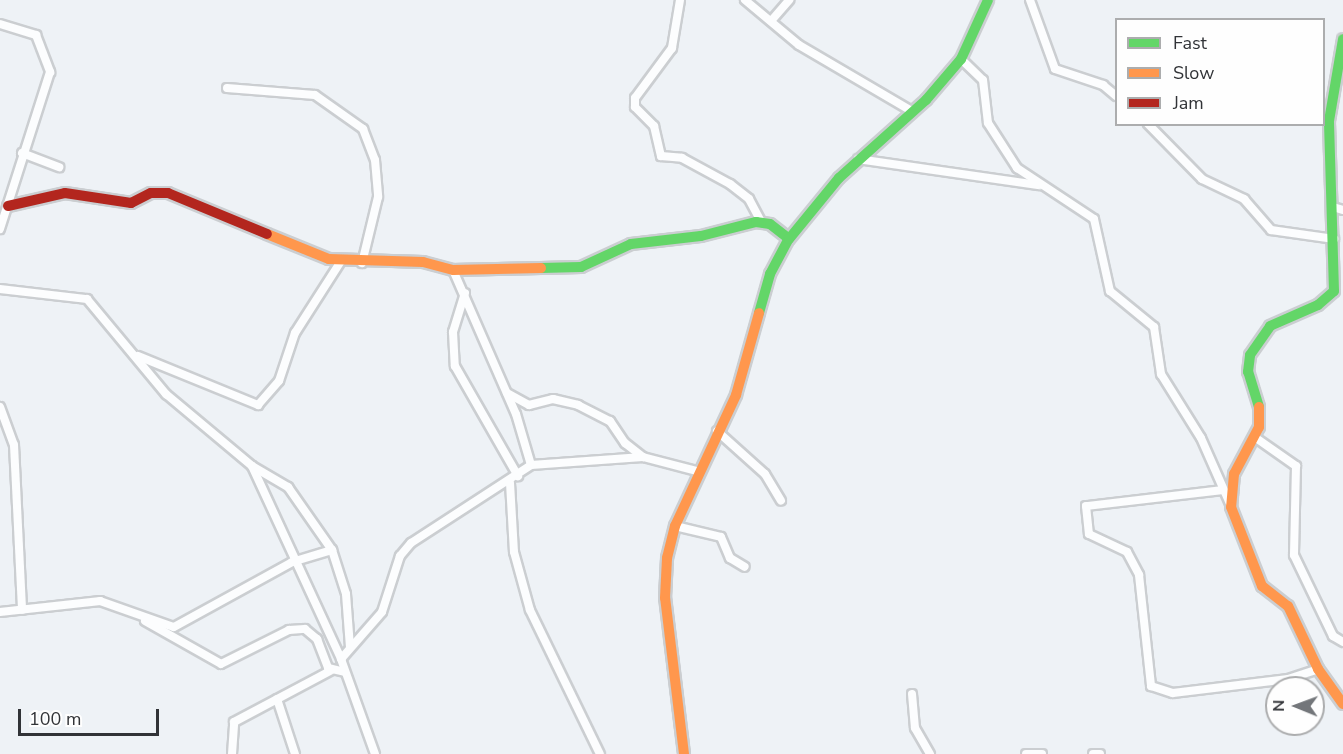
<!DOCTYPE html>
<style>
body{margin:0}
#map{position:relative;width:1343px;height:754px;overflow:hidden;background:#eef2f6;font-family:"Nunito Sans",sans-serif}
div>[style]{position:absolute}
[style*='--x']{left:calc(var(--x)*1px);top:calc(var(--y)*1px);width:calc(var(--w)*1px);rotate:calc(var(--a)*1deg)}
.roads{filter:drop-shadow(2px 0 #cbced1) drop-shadow(-2px 0 #cbced1) drop-shadow(0 2px #cbced1) drop-shadow(0 -2px #cbced1)}
.street>*{height:8px;margin:-4px;padding:0 4px;transform-origin:4px;border-radius:4px;background:#fcfdfe}
.fast>*{height:10px;margin:-5px;padding:0 5px;transform-origin:5px;border-radius:5px;background:#63d668}
.slow>*{height:10px;margin:-5px;padding:0 5px;transform-origin:5px;border-radius:5px;background:#ff974d}
.jam>*{height:10px;margin:-5px;padding:0 5px;transform-origin:5px;border-radius:5px;background:#b3261e}
span{translate:-50% -50%;white-space:nowrap;text-align:center;line-height:1.15;-webkit-text-stroke:6px #fefefe;paint-order:stroke}
.legend{position:absolute;left:1115px;top:18px;width:210px;height:108px;box-sizing:border-box;background:#fefefe;border:2px solid #acadae;margin:0;padding:8px 10px;list-style:none;font-size:18px;color:#313337}
.legend li{display:flex;align-items:center;gap:12px;height:30px}
.legend b{width:30px;border:2px solid #acadae}
.north{position:absolute;left:1265px;top:676px;width:60px;height:60px;box-sizing:border-box;background:#fefefe;border:2px solid #acadae;border-radius:50%;rotate:271deg;font-size:16px;font-weight:700;line-height:24px;text-align:center;color:#313337}
.north::after{content:'';display:block;margin:auto;width:21px;height:27px;background:#73767a;clip-path:polygon(50% 0,100% 100%,50% 72%,0 100%)}
.scale{position:absolute;left:18px;top:709px;width:141px;height:27px;box-sizing:border-box;border:3px solid #313337;border-top:0;padding-left:8px;font-size:18px;line-height:21px;white-space:nowrap;color:#313337;-webkit-text-stroke:4px #fefefe;paint-order:stroke}
</style>
<div id="map">
<div class="roads">
<div class="street">
<div style="--x:680;--y:0;--w:49;--a:99.5"></div>
<div style="--x:672;--y:48;--w:62;--a:126.5"></div>
<div style="--x:635;--y:98;--w:9;--a:90"></div>
<div style="--x:635;--y:107;--w:27;--a:45"></div>
<div style="--x:654;--y:126;--w:31;--a:77"></div>
<div style="--x:661;--y:156;--w:21;--a:5"></div>
<div style="--x:682;--y:158;--w:55;--a:28.4"></div>
<div style="--x:730;--y:184;--w:24;--a:38"></div>
<div style="--x:749;--y:199;--w:26;--a:62"></div>
<div style="--x:745;--y:0;--w:70;--a:39.8"></div>
<div style="--x:799;--y:45;--w:132;--a:30.4"></div>
<div style="--x:1030;--y:0;--w:73;--a:70.1"></div>
<div style="--x:1055;--y:69;--w:51;--a:18.4"></div>
<div style="--x:1103;--y:85;--w:17;--a:40"></div>
<div style="--x:771;--y:21;--w:28;--a:-49"></div>
<div style="--x:0;--y:24;--w:38;--a:17"></div>
<div style="--x:36;--y:35;--w:40;--a:69"></div>
<div style="--x:50;--y:72;--w:165;--a:107.7"></div>
<div style="--x:961;--y:59;--w:30;--a:44"></div>
<div style="--x:983;--y:80;--w:43;--a:83.4"></div>
<div style="--x:988;--y:123;--w:54;--a:57.2"></div>
<div style="--x:1017;--y:168;--w:92;--a:33.5"></div>
<div style="--x:1094;--y:219;--w:74;--a:77.5"></div>
<div style="--x:1110;--y:291;--w:57;--a:39.3"></div>
<div style="--x:1154;--y:327;--w:48;--a:81.5"></div>
<div style="--x:1161;--y:374;--w:75;--a:58"></div>
<div style="--x:1201;--y:438;--w:74;--a:66.2"></div>
<div style="--x:227;--y:88;--w:88;--a:4.5"></div>
<div style="--x:315;--y:95;--w:59;--a:35.3"></div>
<div style="--x:363;--y:129;--w:33;--a:69"></div>
<div style="--x:375;--y:160;--w:37;--a:85"></div>
<div style="--x:378;--y:197;--w:68;--a:103.6"></div>
<div style="--x:1148;--y:124;--w:77;--a:45.5"></div>
<div style="--x:1202;--y:179;--w:47;--a:25.5"></div>
<div style="--x:1244;--y:199;--w:41;--a:48.9"></div>
<div style="--x:1271;--y:230;--w:64;--a:8.1"></div>
<div style="--x:22;--y:153;--w:40;--a:21"></div>
<div style="--x:858;--y:159;--w:183;--a:8.2"></div>
<div style="--x:1333;--y:207;--w:10;--a:17"></div>
<div style="--x:453;--y:270;--w:157;--a:66.4"></div>
<div style="--x:516;--y:414;--w:53;--a:73.6"></div>
<div style="--x:0;--y:289;--w:88;--a:6.6"></div>
<div style="--x:87;--y:299;--w:124;--a:50.3"></div>
<div style="--x:166;--y:394;--w:112;--a:39.9"></div>
<div style="--x:252;--y:466;--w:213;--a:65.2"></div>
<div style="--x:341;--y:659;--w:101;--a:70.3"></div>
<div style="--x:465;--y:293;--w:41;--a:107.1"></div>
<div style="--x:453;--y:332;--w:34;--a:87"></div>
<div style="--x:455;--y:366;--w:127;--a:60.2"></div>
<div style="--x:138;--y:356;--w:130;--a:22.2"></div>
<div style="--x:258;--y:405;--w:32;--a:-49"></div>
<div style="--x:279;--y:381;--w:51;--a:-71.6"></div>
<div style="--x:295;--y:333;--w:85;--a:-57.4"></div>
<div style="--x:507;--y:393;--w:25;--a:29"></div>
<div style="--x:529;--y:405;--w:25;--a:-14"></div>
<div style="--x:553;--y:399;--w:26;--a:13"></div>
<div style="--x:578;--y:405;--w:36;--a:27"></div>
<div style="--x:610;--y:421;--w:27;--a:56"></div>
<div style="--x:625;--y:443;--w:23;--a:38"></div>
<div style="--x:0;--y:407;--w:40;--a:69.8"></div>
<div style="--x:14;--y:445;--w:165;--a:87.2"></div>
<div style="--x:717;--y:431;--w:64;--a:41.9"></div>
<div style="--x:765;--y:474;--w:31;--a:59"></div>
<div style="--x:1256;--y:438;--w:49;--a:35"></div>
<div style="--x:1296;--y:466;--w:89;--a:91.3"></div>
<div style="--x:1294;--y:555;--w:90;--a:64.3"></div>
<div style="--x:1333;--y:636;--w:12;--a:31"></div>
<div style="--x:252;--y:466;--w:42;--a:30.3"></div>
<div style="--x:288;--y:487;--w:77;--a:55.1"></div>
<div style="--x:332;--y:550;--w:46;--a:72.3"></div>
<div style="--x:346;--y:594;--w:53;--a:85.7"></div>
<div style="--x:510;--y:483;--w:69;--a:86.7"></div>
<div style="--x:514;--y:552;--w:60;--a:74.6"></div>
<div style="--x:530;--y:610;--w:160;--a:64.1"></div>
<div style="--x:1223;--y:490;--w:138;--a:173.3"></div>
<div style="--x:1086;--y:506;--w:28;--a:84"></div>
<div style="--x:1089;--y:534;--w:42;--a:25.3"></div>
<div style="--x:1127;--y:552;--w:26;--a:62"></div>
<div style="--x:1139;--y:575;--w:112;--a:83.8"></div>
<div style="--x:1151;--y:686;--w:23;--a:18"></div>
<div style="--x:1173;--y:693;--w:116;--a:-6.9"></div>
<div style="--x:1288;--y:679;--w:32;--a:-18"></div>
<div style="--x:675;--y:526;--w:47;--a:13.4"></div>
<div style="--x:721;--y:537;--w:23;--a:67"></div>
<div style="--x:730;--y:558;--w:17;--a:31"></div>
<div style="--x:0;--y:612;--w:101;--a:-6.3"></div>
<div style="--x:100;--y:601;--w:78;--a:19.4"></div>
<div style="--x:174;--y:627;--w:135;--a:-28.8"></div>
<div style="--x:292;--y:562;--w:42;--a:-16.7"></div>
<div style="--x:145;--y:621;--w:87;--a:29.5"></div>
<div style="--x:221;--y:664;--w:76;--a:-26.6"></div>
<div style="--x:289;--y:630;--w:16;--a:-4"></div>
<div style="--x:305;--y:629;--w:16;--a:40"></div>
<div style="--x:317;--y:639;--w:31;--a:69"></div>
<div style="--x:328;--y:668;--w:17;--a:13"></div>
<div style="--x:341;--y:659;--w:62;--a:-48.9"></div>
<div style="--x:382;--y:612;--w:59;--a:-72.2"></div>
<div style="--x:400;--y:556;--w:17;--a:-50"></div>
<div style="--x:411;--y:543;--w:143;--a:-33"></div>
<div style="--x:531;--y:465;--w:112;--a:-4.1"></div>
<div style="--x:643;--y:457;--w:59;--a:14.7"></div>
<div style="--x:912;--y:694;--w:34;--a:85"></div>
<div style="--x:915;--y:728;--w:30;--a:60"></div>
<div style="--x:277;--y:699;--w:58;--a:71.9"></div>
<div style="--x:232;--y:754;--w:32;--a:-86"></div>
<div style="--x:234;--y:722;--w:109;--a:-28"></div>
<div style="--x:1026;--y:754;--w:16;--a:0"></div>
<div style="--x:1093;--y:754;--w:7;--a:0"></div>
</div>
<div class="fast">
<div style="--x:541;--y:268;--w:40;--a:-1.4"></div>
<div style="--x:581;--y:267;--w:55;--a:-24.7"></div>
<div style="--x:631;--y:244;--w:70;--a:-6.5"></div>
<div style="--x:701;--y:236;--w:57;--a:-14.3"></div>
<div style="--x:756;--y:222;--w:14;--a:8"></div>
<div style="--x:770;--y:224;--w:24;--a:38"></div>
<div style="--x:759;--y:313;--w:41;--a:-74.2"></div>
<div style="--x:770;--y:274;--w:40;--a:-62"></div>
<div style="--x:789;--y:239;--w:79;--a:-50.7"></div>
<div style="--x:839;--y:178;--w:117;--a:-41.9"></div>
<div style="--x:926;--y:100;--w:54;--a:-49.5"></div>
<div style="--x:961;--y:59;--w:65;--a:-65.4"></div>
<div style="--x:1259;--y:407;--w:37;--a:-107"></div>
<div style="--x:1248;--y:372;--w:17;--a:-83"></div>
<div style="--x:1250;--y:355;--w:35;--a:-55"></div>
<div style="--x:1270;--y:326;--w:52;--a:-23.6"></div>
<div style="--x:1318;--y:305;--w:21;--a:-41"></div>
<div style="--x:1334;--y:291;--w:170;--a:-91.7"></div>
<div style="--x:1329;--y:121;--w:83;--a:-80.3"></div>
</div>
<div class="slow">
<div style="--x:267;--y:234;--w:67;--a:22"></div>
<div style="--x:329;--y:259;--w:94;--a:1.8"></div>
<div style="--x:423;--y:262;--w:31;--a:15"></div>
<div style="--x:453;--y:270;--w:88;--a:-1.3"></div>
<div style="--x:1259;--y:407;--w:20;--a:90"></div>
<div style="--x:1259;--y:427;--w:53;--a:118"></div>
<div style="--x:1234;--y:474;--w:33;--a:95"></div>
<div style="--x:1231;--y:507;--w:85;--a:68.6"></div>
<div style="--x:1262;--y:586;--w:33;--a:38"></div>
<div style="--x:1288;--y:606;--w:70;--a:64.5"></div>
<div style="--x:1318;--y:669;--w:43;--a:54.5"></div>
<div style="--x:684;--y:754;--w:157;--a:-96.9"></div>
<div style="--x:665;--y:598;--w:40;--a:-87.1"></div>
<div style="--x:667;--y:558;--w:33;--a:-76"></div>
<div style="--x:675;--y:526;--w:145;--a:-65"></div>
<div style="--x:736;--y:395;--w:85;--a:-74.3"></div>
</div>
<div class="jam">
<div style="--x:8;--y:206;--w:58;--a:-12.8"></div>
<div style="--x:65;--y:193;--w:67;--a:8.6"></div>
<div style="--x:131;--y:203;--w:22;--a:-27"></div>
<div style="--x:151;--y:193;--w:17;--a:0"></div>
<div style="--x:168;--y:193;--w:107;--a:22.5"></div>
</div>
</div>
<ul class="legend">
<li><b style="height:8px;background:#63d668"></b>Fast</li>
<li><b style="height:8px;background:#ff974d"></b>Slow</li>
<li><b style="height:8px;background:#b3261e"></b>Jam</li>
</ul>
<div class="north">N</div>
<div class="scale">100 m</div>
</div>
